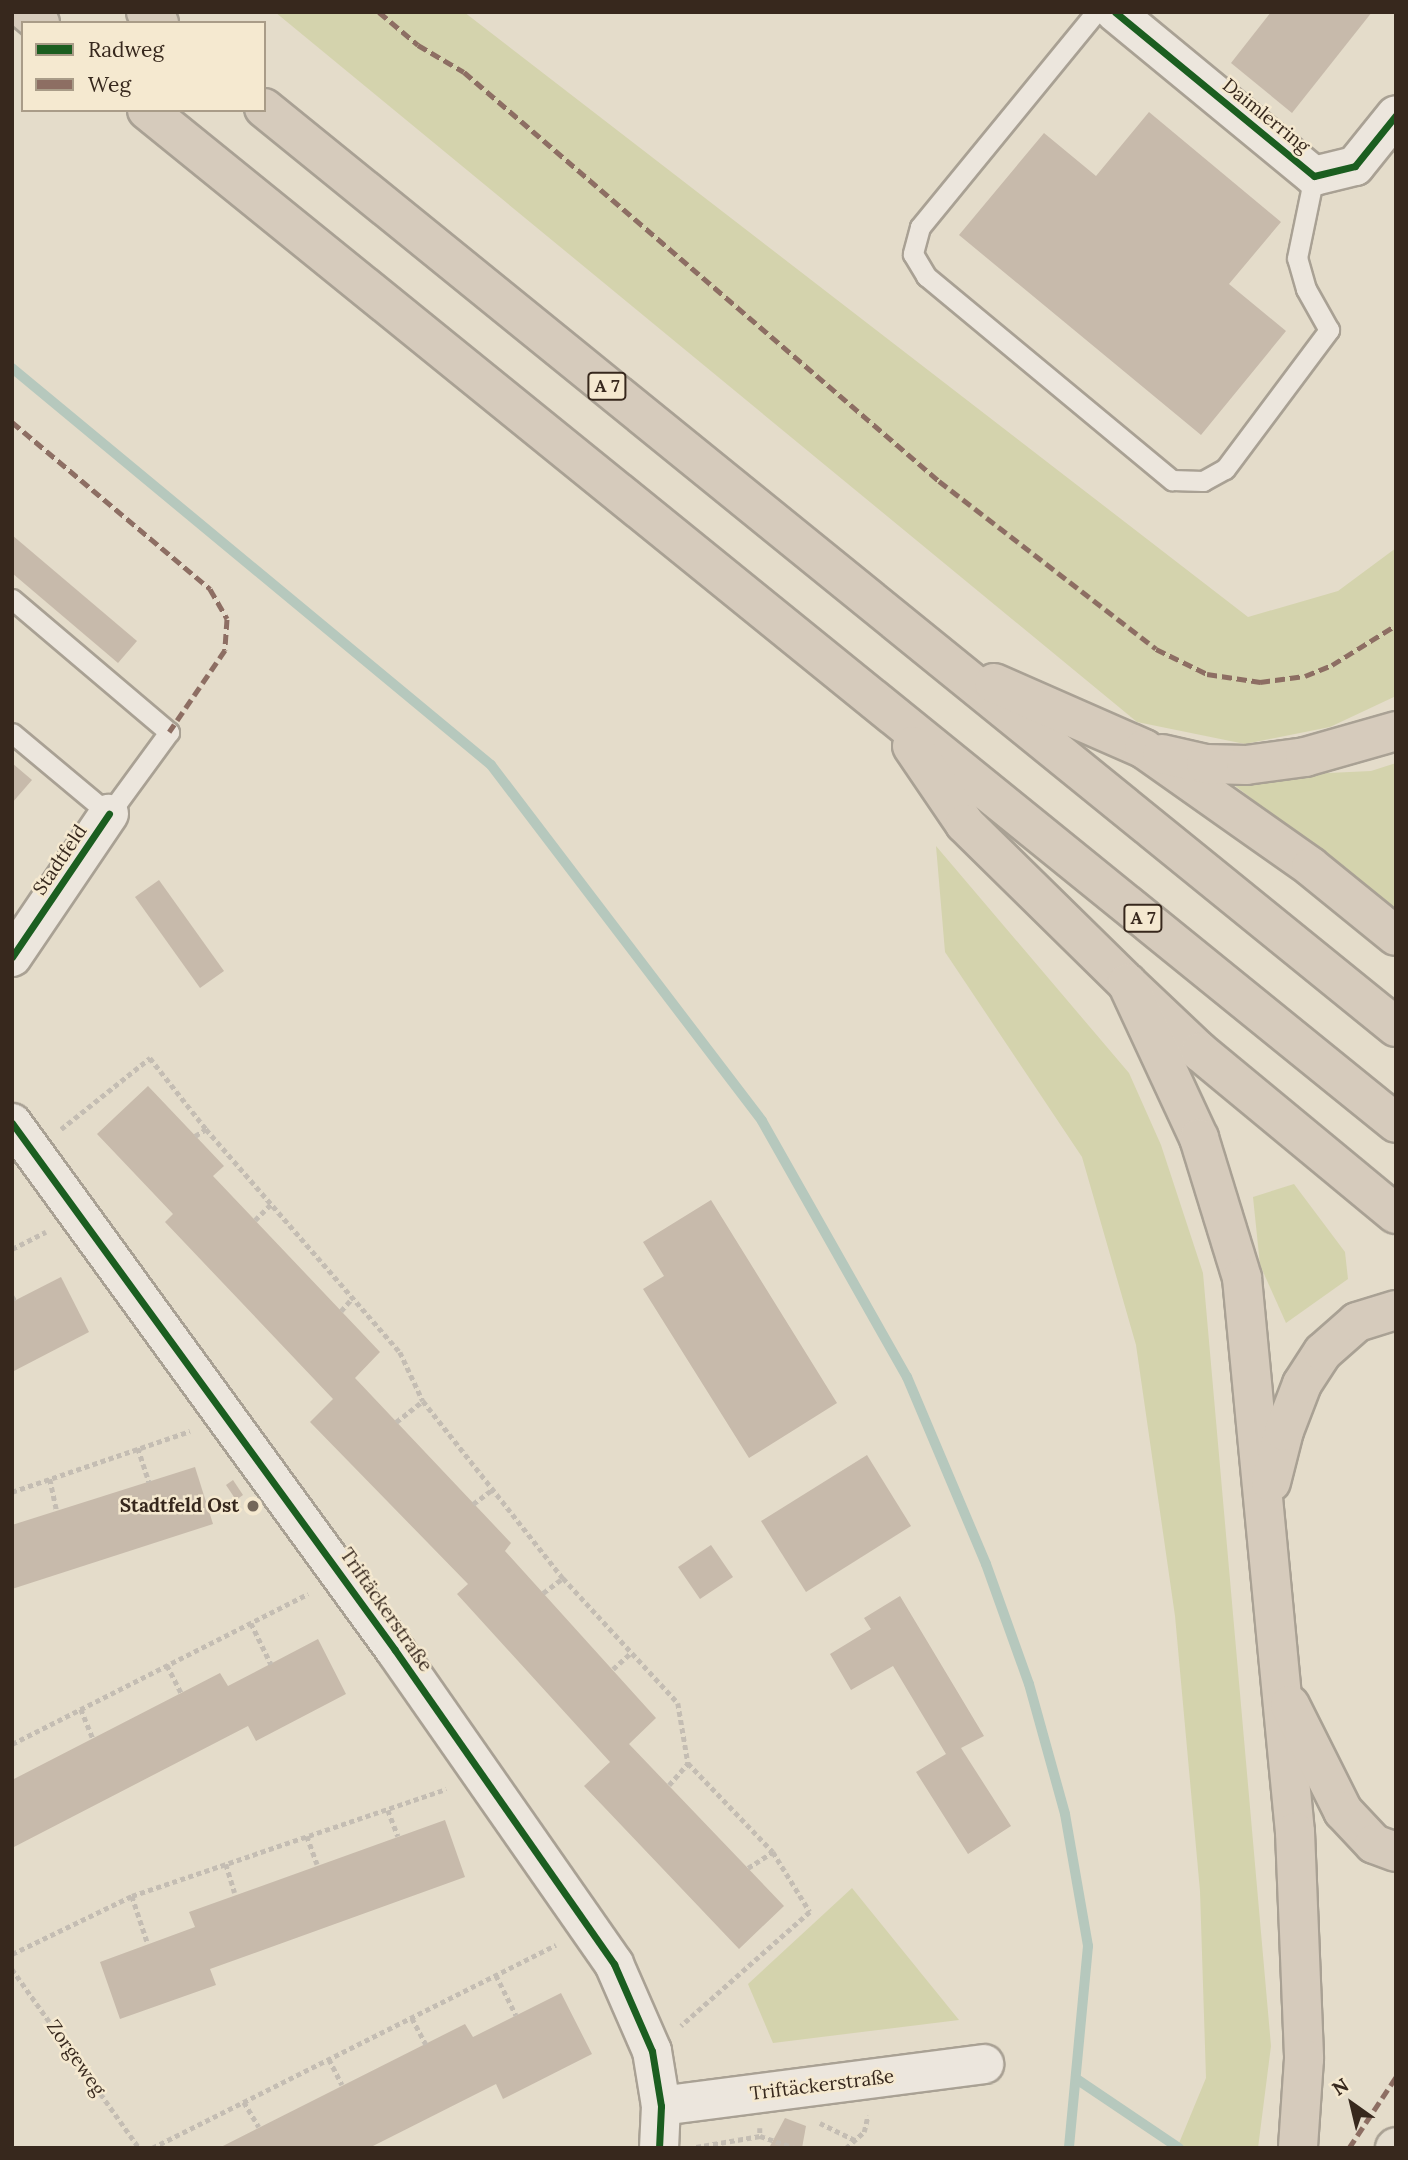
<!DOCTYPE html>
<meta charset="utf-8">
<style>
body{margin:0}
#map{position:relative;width:1408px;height:2160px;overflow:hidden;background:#e4dcca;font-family:Lora,serif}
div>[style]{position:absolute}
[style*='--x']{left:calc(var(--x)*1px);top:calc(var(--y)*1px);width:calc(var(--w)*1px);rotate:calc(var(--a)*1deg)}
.green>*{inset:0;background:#d4d3ad}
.stream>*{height:10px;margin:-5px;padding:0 5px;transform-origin:5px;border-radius:5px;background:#b6c8bd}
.building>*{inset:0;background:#c7baab}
.path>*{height:4.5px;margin-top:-2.25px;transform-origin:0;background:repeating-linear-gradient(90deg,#c4bdb3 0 5px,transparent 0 8.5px)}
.roads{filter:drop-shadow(2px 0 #a9a194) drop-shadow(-2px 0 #a9a194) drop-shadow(0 2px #a9a194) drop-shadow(0 -2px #a9a194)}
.lane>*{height:19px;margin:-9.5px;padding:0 9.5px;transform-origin:9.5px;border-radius:9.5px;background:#ece6dd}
.street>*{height:38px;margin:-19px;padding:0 19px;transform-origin:19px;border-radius:19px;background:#ece6dd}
.primary>*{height:38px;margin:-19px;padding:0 19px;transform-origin:19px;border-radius:19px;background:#e3dcce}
.highway>*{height:38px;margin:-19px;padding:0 19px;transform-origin:19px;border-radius:19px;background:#d6cbbc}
.quiet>*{height:5px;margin-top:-2.5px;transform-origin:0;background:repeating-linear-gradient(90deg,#8d6e63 0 10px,transparent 0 15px)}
.cycleway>*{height:7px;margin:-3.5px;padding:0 3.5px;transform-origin:3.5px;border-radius:3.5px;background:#1b5e20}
.dots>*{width:19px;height:19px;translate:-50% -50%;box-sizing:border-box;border:4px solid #f5e9d0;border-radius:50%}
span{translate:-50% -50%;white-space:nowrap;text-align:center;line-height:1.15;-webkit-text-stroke:5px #f5e9d0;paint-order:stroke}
.shield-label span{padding:2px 5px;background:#f5e9d0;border:2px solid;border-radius:5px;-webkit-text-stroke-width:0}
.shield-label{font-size:18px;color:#37281d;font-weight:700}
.street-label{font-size:19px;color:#37281d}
.poi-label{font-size:19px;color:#37281d;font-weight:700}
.right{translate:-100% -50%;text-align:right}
.frame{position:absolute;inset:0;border:14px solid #37281d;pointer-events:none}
.legend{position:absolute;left:21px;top:21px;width:245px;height:91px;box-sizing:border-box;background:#f5e9d0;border:2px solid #a99c88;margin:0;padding:9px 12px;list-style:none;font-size:21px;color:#37281d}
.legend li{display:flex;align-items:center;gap:14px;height:35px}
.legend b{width:35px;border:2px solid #a99c88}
.north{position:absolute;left:1317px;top:2069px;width:70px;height:70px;-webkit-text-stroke:5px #f5e9d0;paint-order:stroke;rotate:326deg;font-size:19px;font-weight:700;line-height:28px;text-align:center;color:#37281d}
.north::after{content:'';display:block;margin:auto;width:24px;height:32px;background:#37281d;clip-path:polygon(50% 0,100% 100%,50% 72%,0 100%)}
</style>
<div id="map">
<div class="green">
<div style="clip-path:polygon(275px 12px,464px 12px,1248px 617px,1338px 591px,1396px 548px,1396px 696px,1330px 727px,1245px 744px,1137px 722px)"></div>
<div style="clip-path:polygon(1396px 763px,1396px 910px,1225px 778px,1371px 771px)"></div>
<div style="clip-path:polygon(936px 846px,1129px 1073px,1161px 1145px,1203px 1273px,1271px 2046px,1258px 2148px,1177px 2148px,1206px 2078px,1200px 1891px,1175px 1616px,1136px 1345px,1082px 1157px,945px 952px)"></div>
<div style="clip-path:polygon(1294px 1184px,1345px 1252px,1348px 1279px,1286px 1323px,1260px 1265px,1253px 1197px)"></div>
<div style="clip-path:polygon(852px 1888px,959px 2020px,773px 2043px,748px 1984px)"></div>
</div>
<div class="stream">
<div style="--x:12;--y:368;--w:622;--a:39.65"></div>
<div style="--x:491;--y:765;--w:447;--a:52.7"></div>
<div style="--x:762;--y:1121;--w:294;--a:60.5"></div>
<div style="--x:907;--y:1377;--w:203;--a:67.1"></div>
<div style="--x:986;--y:1564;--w:127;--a:70.3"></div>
<div style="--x:1029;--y:1684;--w:135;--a:74.5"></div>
<div style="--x:1065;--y:1814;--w:134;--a:80.1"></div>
<div style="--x:1088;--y:1946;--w:203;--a:95.4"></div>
<div style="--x:1078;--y:2080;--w:122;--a:34"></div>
</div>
<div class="building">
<div style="clip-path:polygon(1271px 12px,1372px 12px,1292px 113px,1231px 63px)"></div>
<div style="clip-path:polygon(1149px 112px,1281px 222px,1229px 284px,1286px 331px,1201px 435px,959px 235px,1044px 133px,1096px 176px)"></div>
<div style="clip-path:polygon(12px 535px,137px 641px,118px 663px,12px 573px)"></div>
<div style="clip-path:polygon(12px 763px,32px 780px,12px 803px)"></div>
<div style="clip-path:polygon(159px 880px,224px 971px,200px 988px,135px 897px)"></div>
<div style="clip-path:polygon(148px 1086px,224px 1166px,213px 1176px,380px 1352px,355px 1378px,511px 1543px,505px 1551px,656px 1718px,629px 1744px,784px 1906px,739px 1949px,584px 1786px,610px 1762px,457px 1594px,468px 1584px,310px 1422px,333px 1399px,165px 1222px,173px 1214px,97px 1134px)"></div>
<div style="clip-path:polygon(711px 1200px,837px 1403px,749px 1458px,643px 1289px,664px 1276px,643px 1242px)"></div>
<div style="clip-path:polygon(61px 1277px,89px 1332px,12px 1372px,12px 1302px)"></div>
<div style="clip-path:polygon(867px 1455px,911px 1526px,806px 1592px,761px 1521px)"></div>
<div style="clip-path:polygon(195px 1467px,213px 1524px,12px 1589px,12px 1525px)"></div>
<div style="clip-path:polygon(233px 1480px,243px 1495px,236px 1500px,226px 1485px)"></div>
<div style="clip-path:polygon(711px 1545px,733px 1577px,700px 1599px,678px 1567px)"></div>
<div style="clip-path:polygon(900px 1596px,984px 1736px,961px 1748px,1011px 1826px,968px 1854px,916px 1772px,946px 1754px,893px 1666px,851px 1690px,830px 1654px,871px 1629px,864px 1618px)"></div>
<div style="clip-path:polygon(318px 1639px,346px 1694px,256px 1741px,248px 1726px,12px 1848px,12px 1780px,220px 1673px,228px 1686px)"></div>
<div style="clip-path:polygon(445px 1820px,465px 1877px,210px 1969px,216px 1985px,120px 2019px,100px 1962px,195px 1927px,189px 1912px)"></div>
<div style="clip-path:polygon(561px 1993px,592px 2054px,503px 2099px,496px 2084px,369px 2148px,219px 2148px,465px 2024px,473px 2037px)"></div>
<div style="clip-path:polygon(785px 2118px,806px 2126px,802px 2148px,769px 2148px)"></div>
</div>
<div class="path">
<div style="--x:61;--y:1129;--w:114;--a:-38.6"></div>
<div style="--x:150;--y:1058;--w:90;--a:51.7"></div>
<div style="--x:206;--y:1129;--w:296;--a:49"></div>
<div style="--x:400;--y:1352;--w:54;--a:64.9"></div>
<div style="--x:423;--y:1401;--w:226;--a:51.7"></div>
<div style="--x:563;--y:1578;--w:170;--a:47.4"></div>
<div style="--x:678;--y:1703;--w:61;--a:80.5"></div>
<div style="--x:688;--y:1763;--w:123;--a:46.3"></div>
<div style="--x:773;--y:1852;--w:70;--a:58.3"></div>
<div style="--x:810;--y:1912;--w:172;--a:138.5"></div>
<div style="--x:195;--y:1136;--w:13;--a:-32"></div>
<div style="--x:255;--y:1220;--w:23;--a:-45"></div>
<div style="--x:12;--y:1249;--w:38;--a:-27"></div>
<div style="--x:12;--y:1296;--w:6;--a:59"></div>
<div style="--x:341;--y:1311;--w:18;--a:-49"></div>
<div style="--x:396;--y:1422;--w:34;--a:-38"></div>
<div style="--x:138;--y:1448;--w:36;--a:72"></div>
<div style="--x:50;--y:1479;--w:33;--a:78"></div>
<div style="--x:12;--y:1492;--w:188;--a:-18.9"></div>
<div style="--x:473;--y:1504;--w:25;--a:-37"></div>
<div style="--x:543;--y:1593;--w:25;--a:-37"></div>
<div style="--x:251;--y:1623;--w:46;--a:64"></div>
<div style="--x:167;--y:1665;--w:31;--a:63"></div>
<div style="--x:613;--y:1669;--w:24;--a:-42"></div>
<div style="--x:81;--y:1709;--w:32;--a:68"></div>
<div style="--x:12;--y:1744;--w:332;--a:-26.9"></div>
<div style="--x:669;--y:1785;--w:29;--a:-49"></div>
<div style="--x:388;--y:1810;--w:28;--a:69"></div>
<div style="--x:307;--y:1836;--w:30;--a:70"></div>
<div style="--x:226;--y:1864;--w:30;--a:73"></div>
<div style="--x:748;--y:1868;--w:30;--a:-33"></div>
<div style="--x:132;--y:1896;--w:51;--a:71.6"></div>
<div style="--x:12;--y:1954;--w:133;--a:-25.8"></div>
<div style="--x:132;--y:1896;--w:332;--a:-18.8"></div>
<div style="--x:12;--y:1969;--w:219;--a:54.6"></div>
<div style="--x:496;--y:1975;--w:45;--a:63.4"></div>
<div style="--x:412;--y:2018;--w:30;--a:62"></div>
<div style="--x:329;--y:2059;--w:29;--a:63"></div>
<div style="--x:244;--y:2102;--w:29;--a:59"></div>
<div style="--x:820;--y:2123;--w:41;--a:25.9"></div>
<div style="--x:760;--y:2128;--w:8;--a:90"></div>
<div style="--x:760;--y:2136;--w:36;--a:19"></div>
<div style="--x:696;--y:2147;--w:65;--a:-9.8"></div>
<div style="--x:152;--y:2148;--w:452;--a:-26.7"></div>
<div style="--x:846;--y:2148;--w:24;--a:-42"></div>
<div style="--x:864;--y:2132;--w:17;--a:-77"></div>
</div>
<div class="roads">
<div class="lane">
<div style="--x:1096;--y:12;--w:278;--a:129.3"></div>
<div style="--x:920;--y:227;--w:28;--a:105"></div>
<div style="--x:913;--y:254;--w:26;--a:59"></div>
<div style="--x:926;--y:276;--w:320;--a:39.7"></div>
<div style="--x:1172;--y:480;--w:31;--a:2"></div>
<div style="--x:1203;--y:481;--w:25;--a:-29"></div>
<div style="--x:1225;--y:469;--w:174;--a:-53.2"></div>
<div style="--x:1329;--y:330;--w:47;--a:-119.3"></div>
<div style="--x:1306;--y:289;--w:32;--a:-106"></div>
<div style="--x:1297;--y:258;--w:84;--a:-78.3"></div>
<div style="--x:12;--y:599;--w:206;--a:40.3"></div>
<div style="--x:169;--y:732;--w:102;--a:126.2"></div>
<div style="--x:109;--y:814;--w:126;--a:-140.1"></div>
</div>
<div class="street">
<div style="--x:1115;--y:12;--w:258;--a:39.5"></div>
<div style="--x:1314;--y:176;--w:42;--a:-13.7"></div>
<div style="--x:1355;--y:166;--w:65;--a:-51.2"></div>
<div style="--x:12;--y:957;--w:173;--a:-55.9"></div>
<div style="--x:12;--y:1123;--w:651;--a:53.99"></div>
<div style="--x:395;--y:1650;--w:383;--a:55.1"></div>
<div style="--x:614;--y:1964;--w:95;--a:66.4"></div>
<div style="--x:652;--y:2051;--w:56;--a:80.7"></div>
<div style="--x:661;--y:2106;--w:42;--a:92.7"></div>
<div style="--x:661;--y:2106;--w:326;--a:-7.4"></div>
</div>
<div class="primary">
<div style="--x:1395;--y:2148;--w:1;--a:-45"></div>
</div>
<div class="highway">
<div style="--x:27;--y:12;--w:17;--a:40"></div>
<div style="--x:146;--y:12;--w:17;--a:40"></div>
<div style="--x:264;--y:108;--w:1458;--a:39.07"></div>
<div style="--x:147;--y:110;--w:1608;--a:39.04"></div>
<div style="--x:994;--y:683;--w:164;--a:23.7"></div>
<div style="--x:1144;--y:749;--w:204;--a:35.2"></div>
<div style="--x:1311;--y:867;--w:109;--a:39.1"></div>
<div style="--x:912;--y:746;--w:94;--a:55.8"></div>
<div style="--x:965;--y:824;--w:227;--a:44.5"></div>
<div style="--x:1127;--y:983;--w:100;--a:43.4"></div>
<div style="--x:1200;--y:1052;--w:254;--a:39.6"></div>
<div style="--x:1162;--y:754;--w:45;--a:12.8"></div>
<div style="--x:1206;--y:764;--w:40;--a:1.4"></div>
<div style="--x:1246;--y:765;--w:60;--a:-7.7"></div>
<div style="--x:1305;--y:757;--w:95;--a:-15.9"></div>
<div style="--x:1127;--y:983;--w:171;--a:65.1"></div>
<div style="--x:1199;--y:1138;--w:146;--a:72.9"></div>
<div style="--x:1242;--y:1278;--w:557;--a:84.54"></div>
<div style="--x:1295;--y:1832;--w:227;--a:87.7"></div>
<div style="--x:1304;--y:2059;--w:89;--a:93.9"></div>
<div style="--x:1271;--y:1482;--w:53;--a:-75.7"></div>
<div style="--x:1284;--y:1431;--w:50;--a:-69"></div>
<div style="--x:1302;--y:1384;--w:38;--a:-57"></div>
<div style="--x:1323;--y:1352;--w:45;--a:-41.4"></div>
<div style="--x:1357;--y:1322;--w:41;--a:-17.1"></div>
<div style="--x:1290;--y:1705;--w:119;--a:63.4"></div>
<div style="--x:1343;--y:1811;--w:45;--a:46.8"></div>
<div style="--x:1374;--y:1844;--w:23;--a:20"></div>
</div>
</div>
<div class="quiet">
<div style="--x:379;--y:12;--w:51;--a:40.2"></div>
<div style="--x:418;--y:45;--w:53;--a:30.4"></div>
<div style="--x:464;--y:72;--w:627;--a:40.73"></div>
<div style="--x:939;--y:481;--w:274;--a:37.7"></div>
<div style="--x:1156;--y:649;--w:57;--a:26.1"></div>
<div style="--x:1207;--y:674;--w:54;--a:8.6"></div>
<div style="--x:1260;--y:682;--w:45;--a:-7.6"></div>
<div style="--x:1305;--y:676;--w:29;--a:-22"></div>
<div style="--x:1332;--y:665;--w:75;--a:-32"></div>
<div style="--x:12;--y:422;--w:259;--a:40.1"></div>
<div style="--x:210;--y:589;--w:34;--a:60"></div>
<div style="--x:227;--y:619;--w:31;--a:94"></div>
<div style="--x:225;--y:650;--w:99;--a:124.3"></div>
<div style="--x:1349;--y:2148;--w:85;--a:-56.5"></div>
</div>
<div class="cycleway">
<div style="--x:1115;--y:12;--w:258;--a:39.5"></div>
<div style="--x:1314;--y:176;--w:42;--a:-13.7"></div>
<div style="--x:1355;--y:166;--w:65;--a:-51.2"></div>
<div style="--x:12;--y:957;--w:173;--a:-55.9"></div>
<div style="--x:12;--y:1123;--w:651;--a:53.99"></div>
<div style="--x:395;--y:1650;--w:383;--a:55.1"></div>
<div style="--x:614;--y:1964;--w:95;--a:66.4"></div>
<div style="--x:652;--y:2051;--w:56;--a:80.7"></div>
<div style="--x:661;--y:2106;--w:42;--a:92.7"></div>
</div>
<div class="dots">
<div style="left:253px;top:1506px;background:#74675a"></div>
</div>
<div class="shield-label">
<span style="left:607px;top:386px">A 7</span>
<span style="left:1143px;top:918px">A 7</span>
</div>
<div class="street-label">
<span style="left:1266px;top:116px;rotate:39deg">Daimlerring</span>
<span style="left:60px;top:860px;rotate:-56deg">Stadtfeld</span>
<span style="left:386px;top:1610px;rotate:55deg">Triftäckerstraße</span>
<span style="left:76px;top:2058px;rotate:55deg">Zorgeweg</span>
<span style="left:822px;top:2085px;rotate:-7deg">Triftäckerstraße</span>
</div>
<div class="poi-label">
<span class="right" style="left:239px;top:1506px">Stadtfeld Ost</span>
</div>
<div class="frame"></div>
<ul class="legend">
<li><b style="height:9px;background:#1b5e20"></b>Radweg</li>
<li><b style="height:9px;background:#8d6e63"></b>Weg</li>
</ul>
<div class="north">N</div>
</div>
